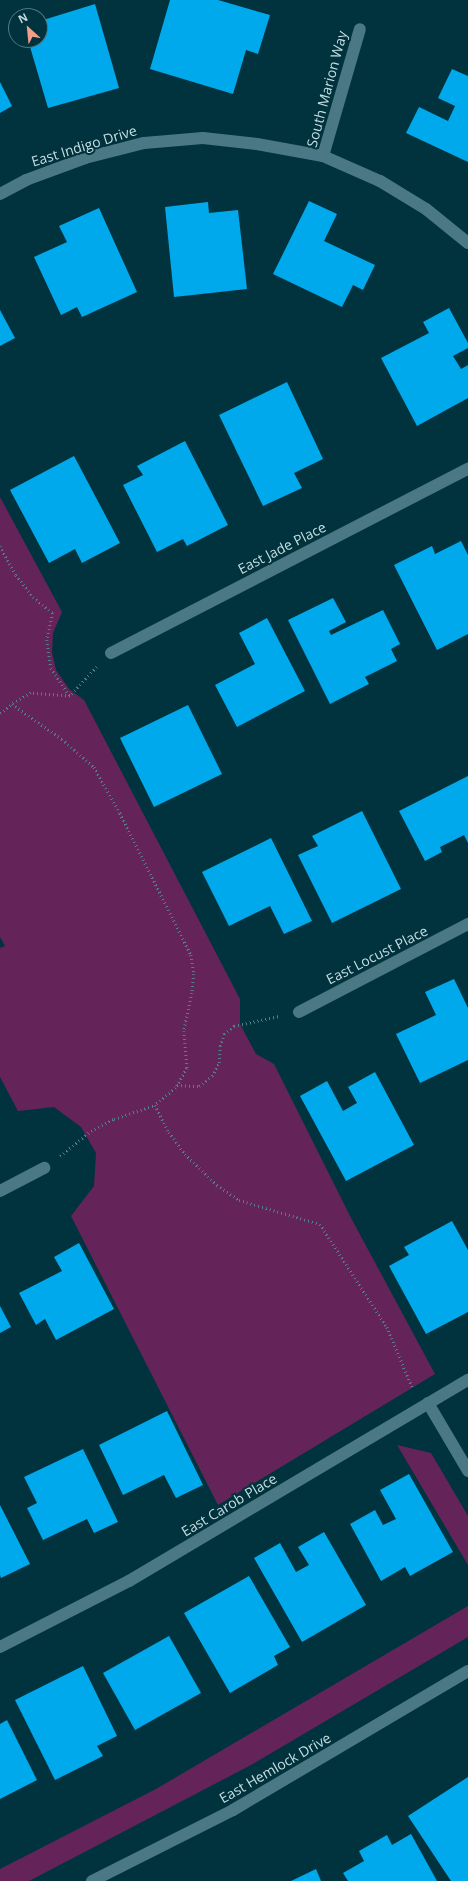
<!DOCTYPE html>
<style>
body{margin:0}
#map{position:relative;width:468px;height:1881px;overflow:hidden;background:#00333d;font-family:"Open Sans",sans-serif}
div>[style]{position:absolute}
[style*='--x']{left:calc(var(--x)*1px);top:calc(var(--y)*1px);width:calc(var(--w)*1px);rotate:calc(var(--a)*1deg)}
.green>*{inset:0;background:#652459}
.building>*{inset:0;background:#00a9eb}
.path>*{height:2.5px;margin-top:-1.25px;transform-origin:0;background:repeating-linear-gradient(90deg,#577e86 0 1px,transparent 0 4px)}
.street>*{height:12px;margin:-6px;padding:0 6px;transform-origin:6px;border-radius:6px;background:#4a7884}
span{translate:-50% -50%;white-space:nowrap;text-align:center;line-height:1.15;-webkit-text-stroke:4px #00333d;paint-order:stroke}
.street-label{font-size:14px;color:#c5dde3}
.north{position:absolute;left:8px;top:8px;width:40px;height:40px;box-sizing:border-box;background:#00333d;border:1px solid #4f777f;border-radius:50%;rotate:333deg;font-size:11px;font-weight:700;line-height:16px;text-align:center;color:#c5dde3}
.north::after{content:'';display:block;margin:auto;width:14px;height:18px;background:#f49e88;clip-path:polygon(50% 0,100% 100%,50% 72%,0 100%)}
</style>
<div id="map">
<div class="green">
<div style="clip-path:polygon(0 497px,62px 612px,53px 633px,52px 652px,56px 670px,69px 689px,84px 700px,240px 999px,240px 1024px,256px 1054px,274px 1064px,350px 1216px,435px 1374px,218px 1505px,71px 1216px,94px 1186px,96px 1153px,81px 1127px,54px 1107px,18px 1111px,0 1077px,0 948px,5px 946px,0 937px)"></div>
<div style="clip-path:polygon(397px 1445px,431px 1453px,468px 1516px,468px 1565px)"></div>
<div style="clip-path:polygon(468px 1606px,468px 1637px,251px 1765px,29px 1881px,0 1881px,0 1869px,156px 1789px)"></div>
</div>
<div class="building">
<div style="clip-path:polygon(170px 0,218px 0,270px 15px,258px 54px,246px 50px,233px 94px,150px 69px)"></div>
<div style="clip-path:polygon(95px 4px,119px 88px,48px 108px,28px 40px,40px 40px,40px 21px)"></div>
<div style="clip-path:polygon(452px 69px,468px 76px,468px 162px,406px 133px,419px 107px,448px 121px,455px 106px,438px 98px)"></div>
<div style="clip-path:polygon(0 82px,12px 106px,0 113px)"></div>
<div style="clip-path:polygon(309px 201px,337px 214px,324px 241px,375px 265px,363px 290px,353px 285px,342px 307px,273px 274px)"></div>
<div style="clip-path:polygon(208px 202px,209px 213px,238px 210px,247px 289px,174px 297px,165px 207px)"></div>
<div style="clip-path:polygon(99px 208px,137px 292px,82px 317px,77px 307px,61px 315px,34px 257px,67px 242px,59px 226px)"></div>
<div style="clip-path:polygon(449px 308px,468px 343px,468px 348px,453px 356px,461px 369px,468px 365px,468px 398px,417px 426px,381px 358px,429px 333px,423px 322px)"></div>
<div style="clip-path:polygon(0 310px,15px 338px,0 346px)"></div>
<div style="clip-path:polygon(287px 382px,323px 459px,294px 473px,302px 488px,263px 506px,219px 415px)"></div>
<div style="clip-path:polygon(185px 441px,228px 525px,187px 546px,183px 539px,157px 552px,123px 485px,143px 475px,137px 466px)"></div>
<div style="clip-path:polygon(74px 456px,120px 543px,82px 563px,75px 549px,49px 563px,10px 490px)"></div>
<div style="clip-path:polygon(461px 541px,468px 555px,468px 634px,437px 650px,394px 565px,432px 546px,435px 554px)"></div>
<div style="clip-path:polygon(333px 598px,346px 622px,329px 631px,331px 635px,383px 610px,400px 644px,391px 649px,397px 661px,365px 677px,369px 684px,330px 704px,288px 620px)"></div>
<div style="clip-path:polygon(267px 618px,305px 691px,237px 727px,215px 685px,255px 664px,239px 633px)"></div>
<div style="clip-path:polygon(188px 705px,222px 774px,154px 807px,120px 738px)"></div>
<div style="clip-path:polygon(468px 776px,468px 843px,464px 835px,440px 847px,442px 852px,425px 861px,399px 811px)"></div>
<div style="clip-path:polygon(362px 811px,401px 889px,332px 923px,298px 855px,318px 846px,312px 836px)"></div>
<div style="clip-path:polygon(271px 838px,312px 921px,284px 934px,270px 906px,229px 926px,202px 872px)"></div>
<div style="clip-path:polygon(454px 979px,468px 1008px,468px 1060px,420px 1083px,396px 1034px,436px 1015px,425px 992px)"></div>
<div style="clip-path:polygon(375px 1072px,414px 1145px,346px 1181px,300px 1096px,327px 1081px,343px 1111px,357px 1103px,348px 1087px)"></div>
<div style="clip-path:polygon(452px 1221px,468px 1250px,468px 1312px,426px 1334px,389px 1266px,409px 1255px,404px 1247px)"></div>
<div style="clip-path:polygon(79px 1243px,114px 1309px,56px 1340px,45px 1319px,36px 1325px,19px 1293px,62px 1271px,54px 1257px)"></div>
<div style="clip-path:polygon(0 1306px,11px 1327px,0 1333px)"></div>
<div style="clip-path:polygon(167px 1411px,203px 1485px,176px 1498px,164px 1475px,123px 1495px,99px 1445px)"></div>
<div style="clip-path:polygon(83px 1449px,118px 1522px,94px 1533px,87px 1519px,43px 1540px,27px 1508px,37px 1503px,24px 1477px)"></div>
<div style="clip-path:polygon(409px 1474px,453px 1552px,410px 1576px,405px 1567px,381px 1581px,350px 1524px,375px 1510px,383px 1525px,396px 1519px,380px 1490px)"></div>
<div style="clip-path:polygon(0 1505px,30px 1564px,1px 1578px,0 1575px)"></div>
<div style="clip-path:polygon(324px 1532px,366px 1605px,302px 1642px,254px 1558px,280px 1543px,296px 1572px,309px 1565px,298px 1547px)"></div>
<div style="clip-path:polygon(249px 1576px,290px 1647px,274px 1656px,278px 1665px,230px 1693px,184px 1613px)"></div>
<div style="clip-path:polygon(169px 1636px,201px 1693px,135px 1730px,103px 1673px)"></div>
<div style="clip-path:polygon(83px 1666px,117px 1736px,97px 1746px,103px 1756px,55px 1780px,15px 1700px)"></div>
<div style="clip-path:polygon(7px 1720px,37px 1780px,0 1799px,0 1724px)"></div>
<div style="clip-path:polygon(468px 1777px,468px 1881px,451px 1881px,408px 1816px)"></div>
<div style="clip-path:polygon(411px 1834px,437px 1881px,348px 1881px,343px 1873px,364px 1861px,359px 1851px,387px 1835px,392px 1845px)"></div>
<div style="clip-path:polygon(316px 1869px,321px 1881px,291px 1881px)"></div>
</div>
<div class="path">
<div style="--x:0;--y:546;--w:33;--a:61"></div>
<div style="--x:16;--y:575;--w:28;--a:52"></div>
<div style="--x:33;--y:597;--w:26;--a:39"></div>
<div style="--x:53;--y:613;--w:28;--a:103"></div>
<div style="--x:47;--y:640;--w:28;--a:82"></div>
<div style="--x:51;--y:668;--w:34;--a:56"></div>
<div style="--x:97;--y:667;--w:40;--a:133"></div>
<div style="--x:70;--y:696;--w:39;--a:-176"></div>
<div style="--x:31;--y:693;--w:22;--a:150"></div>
<div style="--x:12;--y:704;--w:61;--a:35"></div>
<div style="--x:62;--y:739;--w:43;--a:41.2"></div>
<div style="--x:94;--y:767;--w:53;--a:60.5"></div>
<div style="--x:120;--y:813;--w:159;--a:63.4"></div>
<div style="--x:191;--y:955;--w:19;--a:81"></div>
<div style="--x:194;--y:974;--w:19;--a:96"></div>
<div style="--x:192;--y:993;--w:39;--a:102"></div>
<div style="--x:184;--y:1031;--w:37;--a:85"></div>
<div style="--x:187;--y:1068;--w:23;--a:119"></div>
<div style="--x:176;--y:1088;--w:27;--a:141"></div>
<div style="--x:0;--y:713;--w:15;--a:-37"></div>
<div style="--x:177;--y:1085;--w:22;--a:3"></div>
<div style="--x:199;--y:1086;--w:16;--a:-38"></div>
<div style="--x:212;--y:1076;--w:15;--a:-62"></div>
<div style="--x:219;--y:1063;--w:17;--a:-87"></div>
<div style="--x:220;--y:1046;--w:13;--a:-72"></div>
<div style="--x:224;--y:1034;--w:13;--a:-39"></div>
<div style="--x:234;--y:1026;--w:46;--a:-12.5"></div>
<div style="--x:60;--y:1156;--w:40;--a:-39"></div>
<div style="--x:91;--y:1131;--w:26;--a:-28"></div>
<div style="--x:114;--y:1119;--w:43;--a:-18.9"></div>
<div style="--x:155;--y:1105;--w:30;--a:63"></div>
<div style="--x:169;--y:1132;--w:27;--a:54"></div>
<div style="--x:185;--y:1154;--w:45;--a:44.1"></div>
<div style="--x:217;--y:1185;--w:27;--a:34"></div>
<div style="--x:239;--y:1200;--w:84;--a:16.5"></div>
<div style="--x:320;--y:1224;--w:123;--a:57"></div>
<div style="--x:387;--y:1327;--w:67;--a:67.2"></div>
</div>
<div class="street">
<div style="--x:323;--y:156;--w:132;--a:-73.8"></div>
<div style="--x:0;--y:194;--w:30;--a:-28"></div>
<div style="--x:26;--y:180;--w:63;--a:-20.4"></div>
<div style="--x:85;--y:158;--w:61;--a:-14.3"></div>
<div style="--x:144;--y:143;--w:59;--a:-4.8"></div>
<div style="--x:203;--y:138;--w:54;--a:6.3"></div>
<div style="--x:257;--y:144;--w:67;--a:10.3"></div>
<div style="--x:323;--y:156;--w:62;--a:23.7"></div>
<div style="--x:380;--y:181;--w:54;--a:31.3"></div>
<div style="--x:426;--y:209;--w:54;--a:39"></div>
<div style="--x:111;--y:653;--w:402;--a:-27.3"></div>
<div style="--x:299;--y:1012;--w:191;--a:-27.5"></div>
<div style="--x:0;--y:1191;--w:50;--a:-27.6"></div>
<div style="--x:428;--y:1403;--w:79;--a:59.5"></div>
<div style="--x:0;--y:1647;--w:145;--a:-27.1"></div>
<div style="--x:129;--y:1581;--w:394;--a:-30.7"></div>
<div style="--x:92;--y:1881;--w:158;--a:-26.7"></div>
<div style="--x:233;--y:1810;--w:273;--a:-30.6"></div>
</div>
<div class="street-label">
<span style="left:327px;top:89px;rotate:-75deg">South Marion Way</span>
<span style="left:84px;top:146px;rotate:-17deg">East Indigo Drive</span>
<span style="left:282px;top:548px;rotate:-27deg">East Jade Place</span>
<span style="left:377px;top:955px;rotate:-27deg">East Locust Place</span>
<span style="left:229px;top:1505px;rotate:-31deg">East Carob Place</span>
<span style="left:275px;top:1768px;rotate:-30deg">East Hemlock Drive</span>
</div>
<div class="north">N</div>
</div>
